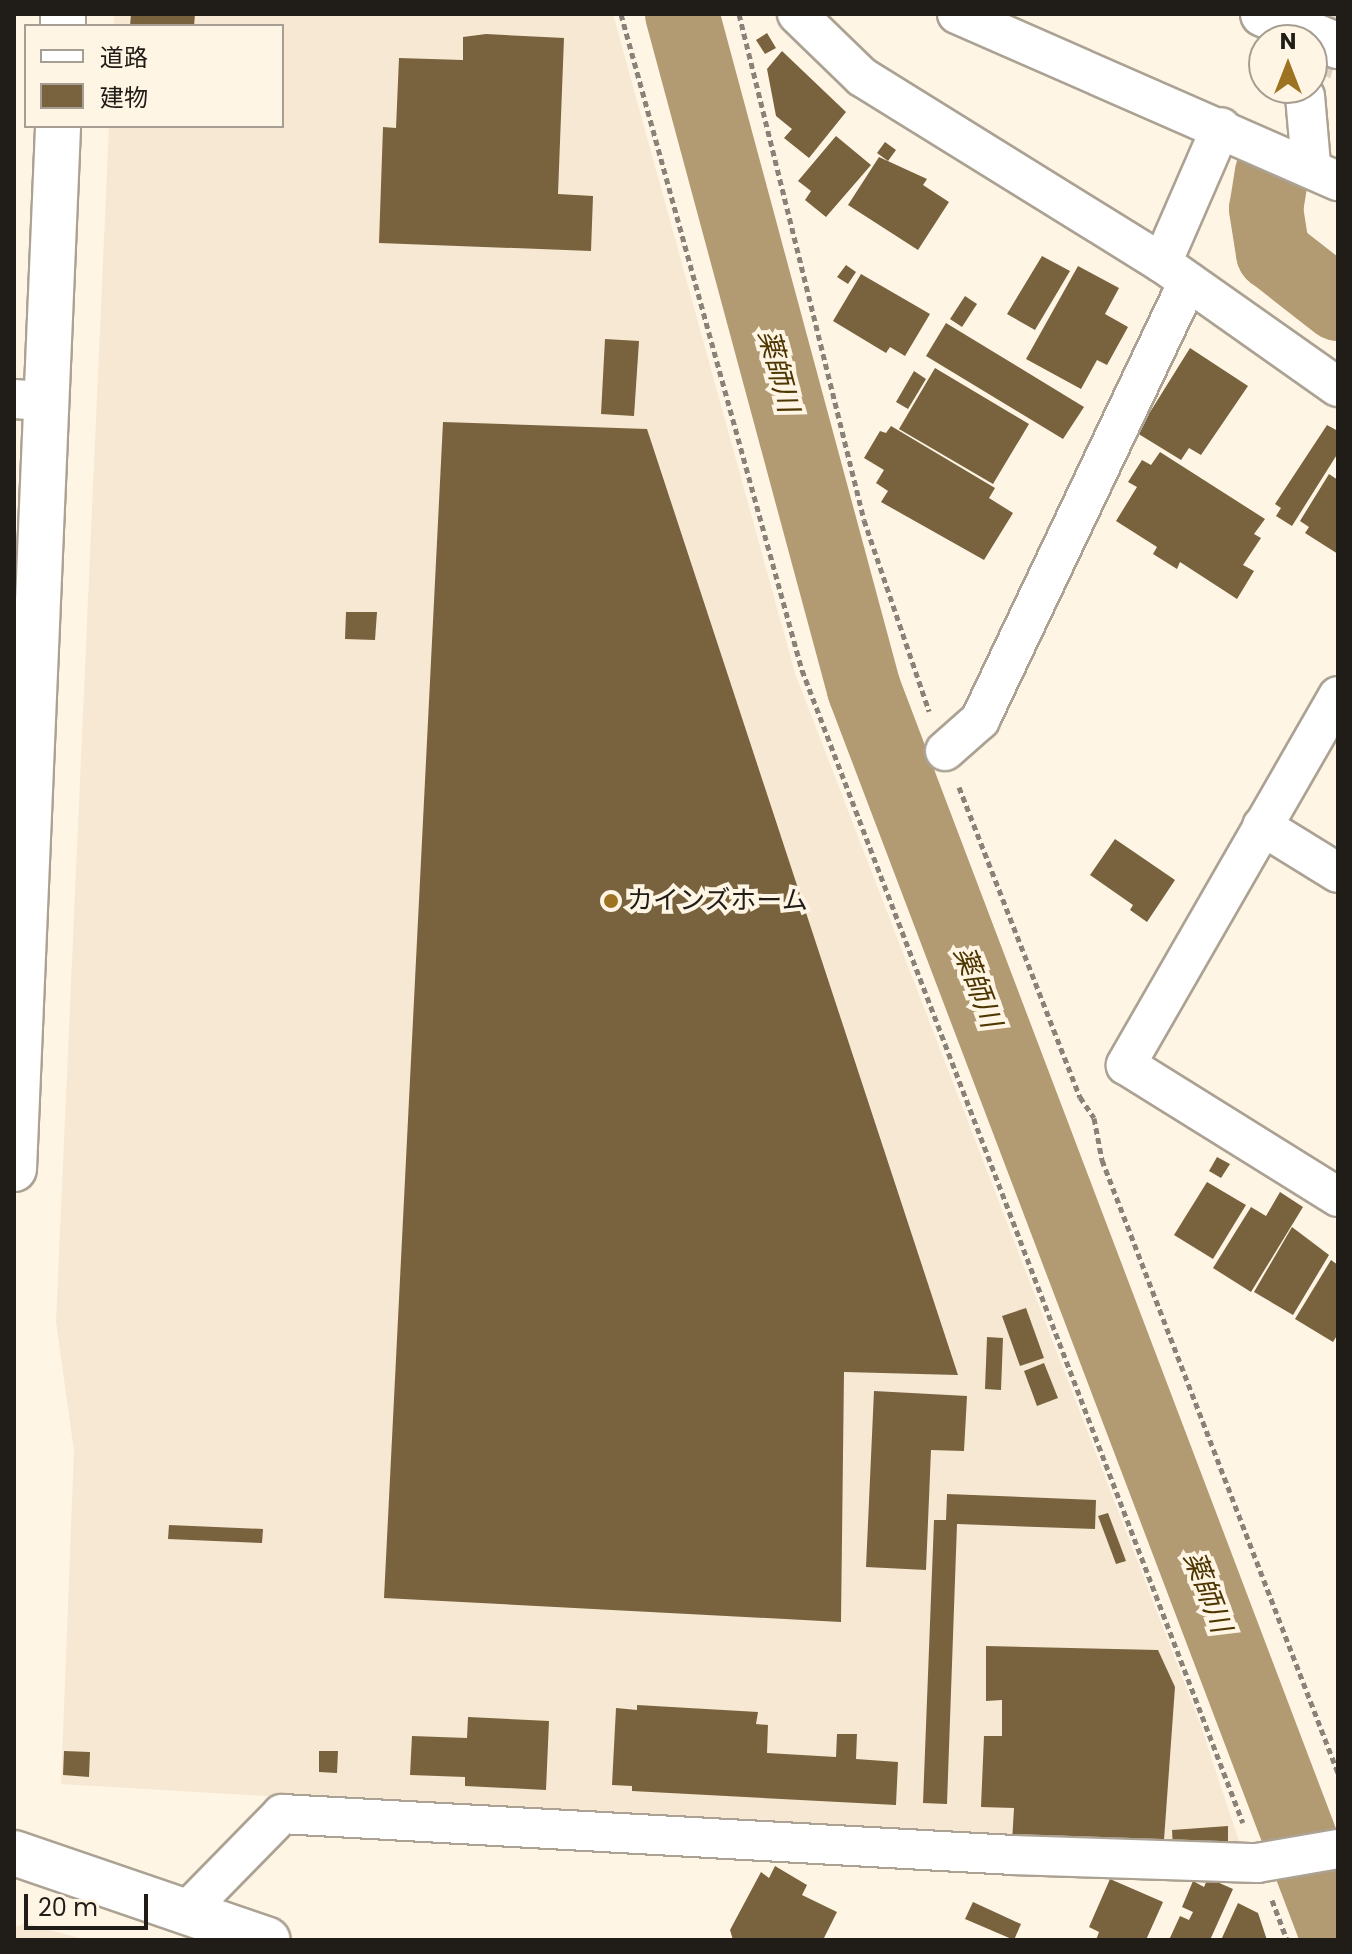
<!DOCTYPE html>
<meta charset="utf-8">
<style>
body{margin:0}
#map{position:relative;width:1352px;height:1954px;overflow:hidden;background:#fff5e5;font-family:Poppins,"Noto Sans JP",sans-serif}
div>[style]{position:absolute}
[style*='--x']{left:calc(var(--x)*1px);top:calc(var(--y)*1px);width:calc(var(--w)*1px);rotate:calc(var(--a)*1deg)}
.built>*{inset:0;background:#f6e8d2}
.river>*{height:74px;margin:-37px;padding:0 37px;transform-origin:37px;border-radius:37px;background:#b29a73}
.building>*{inset:0;background:#79633e}
.street-tunnel>*{height:38px;margin-top:-19px;transform-origin:0;background:repeating-linear-gradient(90deg,#ded4c6 0 38px,transparent 0 57px)}
.path>*{height:5px;margin-top:-2.5px;transform-origin:0;background:repeating-linear-gradient(90deg,#898278 0 6px,transparent 0 10px)}
.roads{filter:drop-shadow(2px 0 #aba293) drop-shadow(-2px 0 #aba293) drop-shadow(0 2px #aba293) drop-shadow(0 -2px #aba293)}
.street>*{height:38px;margin:-19px;padding:0 19px;transform-origin:19px;border-radius:19px;background:#fff}
.secondary>*{height:44px;margin:-22px;padding:0 22px;transform-origin:22px;border-radius:22px;background:#fff}
.highway>*{height:44px;margin:-22px;padding:0 22px;transform-origin:22px;border-radius:22px;background:#fff}
.dots>*{width:22px;height:22px;translate:-50% -50%;box-sizing:border-box;border:4px solid #fff5e5;border-radius:50%}
span{translate:-50% -50%;white-space:nowrap;text-align:center;line-height:1.15;-webkit-text-stroke:8px #fff5e5;paint-order:stroke}
.poi-label{font-size:26px;color:#201c17}
.left{translate:0 -50%;text-align:left}
.water-label{font-size:28px;color:#4e3601;font-style:italic}
.frame{position:absolute;inset:0;border:16px solid #201c17;pointer-events:none}
.legend{position:absolute;left:24px;top:24px;width:260px;height:104px;box-sizing:border-box;background:#fff5e5;border:2px solid #a69e93;margin:0;padding:10px 14px;list-style:none;font-size:24px;color:#201c17}
.legend li{display:flex;align-items:center;gap:16px;height:40px}
.legend b{width:40px;border:2px solid #a69e93}
.north{position:absolute;left:1248px;top:24px;width:80px;height:80px;box-sizing:border-box;background:#fff5e5;border:2px solid #a69e93;border-radius:50%;rotate:0deg;font-size:22px;font-weight:700;line-height:32px;text-align:center;color:#201c17}
.north::after{content:'';display:block;margin:auto;width:28px;height:36px;background:#9d7321;clip-path:polygon(50% 0,100% 100%,50% 72%,0 100%)}
.scale{position:absolute;left:24px;top:1894px;width:124px;height:36px;box-sizing:border-box;border:4px solid #201c17;border-top:0;padding-left:10px;font-size:24px;line-height:28px;white-space:nowrap;color:#201c17;-webkit-text-stroke:6px #fff5e5;paint-order:stroke}
</style>
<div id="map">
<div class="built">
<div style="clip-path:polygon(114px 14px,613px 14px,795px 673px,1201px 1726px,1243px 1853px,61px 1784px,74px 1451px,56px 1322px,109px 126px,282px 126px,282px 26px,114px 26px)"></div>
<div style="clip-path:polygon(25px 1923px,87px 1940px,14px 1940px,14px 1928px)"></div>
</div>
<div class="river">
<div style="--x:682;--y:14;--w:699;--a:74.91"></div>
<div style="--x:864;--y:689;--w:1336;--a:69.22"></div>
<div style="--x:1272;--y:172;--w:37;--a:99"></div>
<div style="--x:1266;--y:209;--w:45;--a:81"></div>
<div style="--x:1273;--y:253;--w:83;--a:38.1"></div>
</div>
<div class="building">
<div style="clip-path:polygon(131px 14px,195px 14px,194px 26px,130px 26px)"></div>
<div style="clip-path:polygon(767px 33px,776px 48px,765px 54px,756px 40px)"></div>
<div style="clip-path:polygon(486px 34px,564px 38px,558px 194px,593px 196px,591px 251px,379px 243px,383px 127px,396px 128px,399px 58px,463px 60px,463px 37px)"></div>
<div style="clip-path:polygon(782px 51px,846px 112px,809px 158px,784px 138px,792px 129px,776px 116px,767px 69px)"></div>
<div style="clip-path:polygon(836px 136px,871px 165px,826px 217px,805px 200px,811px 191px,798px 181px)"></div>
<div style="clip-path:polygon(885px 142px,896px 150px,888px 161px,877px 153px)"></div>
<div style="clip-path:polygon(879px 157px,927px 179px,923px 185px,949px 202px,918px 250px,848px 205px)"></div>
<div style="clip-path:polygon(1042px 256px,1070px 271px,1035px 330px,1007px 314px)"></div>
<div style="clip-path:polygon(846px 265px,856px 272px,848px 284px,837px 277px)"></div>
<div style="clip-path:polygon(1078px 266px,1119px 288px,1105px 314px,1128px 327px,1107px 365px,1097px 360px,1081px 389px,1026px 359px)"></div>
<div style="clip-path:polygon(861px 274px,930px 314px,905px 356px,890px 347px,886px 353px,833px 321px)"></div>
<div style="clip-path:polygon(965px 296px,977px 304px,962px 327px,950px 319px)"></div>
<div style="clip-path:polygon(946px 323px,1084px 407px,1063px 439px,926px 356px)"></div>
<div style="clip-path:polygon(605px 339px,639px 341px,634px 416px,601px 414px)"></div>
<div style="clip-path:polygon(1190px 348px,1248px 386px,1201px 455px,1189px 448px,1181px 460px,1137px 433px)"></div>
<div style="clip-path:polygon(935px 368px,1029px 424px,993px 484px,899px 429px)"></div>
<div style="clip-path:polygon(914px 371px,926px 379px,908px 409px,896px 402px)"></div>
<div style="clip-path:polygon(443px 422px,647px 429px,958px 1375px,844px 1372px,841px 1622px,384px 1598px)"></div>
<div style="clip-path:polygon(1327px 425px,1338px 431px,1338px 453px,1292px 526px,1276px 516px,1281px 508px,1275px 504px)"></div>
<div style="clip-path:polygon(891px 426px,995px 488px,989px 498px,1013px 513px,984px 560px,881px 502px,888px 491px,876px 483px,884px 470px,864px 458px,880px 431px,886px 433px)"></div>
<div style="clip-path:polygon(1160px 452px,1265px 519px,1254px 534px,1261px 538px,1243px 565px,1254px 571px,1237px 599px,1180px 562px,1177px 569px,1153px 554px,1157px 547px,1116px 521px,1137px 487px,1128px 482px,1142px 460px,1151px 465px)"></div>
<div style="clip-path:polygon(1329px 474px,1338px 480px,1338px 554px,1305px 533px,1309px 527px,1300px 521px)"></div>
<div style="clip-path:polygon(346px 612px,377px 612px,375px 640px,345px 639px)"></div>
<div style="clip-path:polygon(1115px 839px,1175px 880px,1147px 922px,1130px 910px,1133px 905px,1090px 875px)"></div>
<div style="clip-path:polygon(1217px 1157px,1230px 1164px,1221px 1178px,1209px 1171px)"></div>
<div style="clip-path:polygon(1207px 1182px,1246px 1205px,1213px 1259px,1174px 1235px)"></div>
<div style="clip-path:polygon(1280px 1192px,1303px 1207px,1251px 1292px,1213px 1268px,1251px 1207px,1266px 1216px)"></div>
<div style="clip-path:polygon(1292px 1227px,1329px 1255px,1293px 1315px,1254px 1292px)"></div>
<div style="clip-path:polygon(1331px 1260px,1338px 1265px,1338px 1334px,1333px 1342px,1295px 1319px)"></div>
<div style="clip-path:polygon(1026px 1308px,1044px 1358px,1020px 1366px,1002px 1316px)"></div>
<div style="clip-path:polygon(987px 1337px,1003px 1338px,1001px 1390px,985px 1389px)"></div>
<div style="clip-path:polygon(1044px 1363px,1058px 1398px,1037px 1406px,1024px 1371px)"></div>
<div style="clip-path:polygon(874px 1391px,967px 1396px,964px 1451px,931px 1450px,926px 1570px,866px 1567px)"></div>
<div style="clip-path:polygon(947px 1494px,1096px 1500px,1095px 1529px,957px 1524px,947px 1804px,923px 1803px,934px 1520px,946px 1520px)"></div>
<div style="clip-path:polygon(1108px 1513px,1126px 1561px,1116px 1564px,1098px 1516px)"></div>
<div style="clip-path:polygon(169px 1525px,263px 1529px,262px 1543px,168px 1539px)"></div>
<div style="clip-path:polygon(986px 1646px,1158px 1650px,1175px 1687px,1164px 1840px,1115px 1838px,1106px 1848px,1012px 1842px,1014px 1808px,981px 1807px,984px 1736px,1002px 1736px,1002px 1700px,986px 1701px)"></div>
<div style="clip-path:polygon(637px 1705px,758px 1712px,756px 1724px,768px 1725px,767px 1753px,836px 1757px,837px 1734px,857px 1734px,856px 1759px,898px 1762px,896px 1805px,632px 1791px,632px 1786px,612px 1785px,616px 1708px,637px 1710px)"></div>
<div style="clip-path:polygon(468px 1717px,549px 1721px,546px 1790px,465px 1786px,465px 1777px,410px 1775px,412px 1736px,467px 1738px)"></div>
<div style="clip-path:polygon(64px 1751px,90px 1752px,89px 1777px,63px 1775px)"></div>
<div style="clip-path:polygon(319px 1751px,338px 1751px,337px 1773px,319px 1772px)"></div>
<div style="clip-path:polygon(1228px 1826px,1228px 1848px,1173px 1848px,1172px 1830px)"></div>
<div style="clip-path:polygon(775px 1866px,807px 1885px,802px 1895px,837px 1912px,823px 1940px,733px 1940px,730px 1930px,761px 1872px,769px 1878px)"></div>
<div style="clip-path:polygon(1208px 1878px,1233px 1889px,1210px 1940px,1169px 1940px,1180px 1916px,1189px 1920px,1193px 1912px,1182px 1907px,1193px 1881px,1204px 1887px)"></div>
<div style="clip-path:polygon(1110px 1879px,1163px 1902px,1146px 1940px,1096px 1940px,1099px 1932px,1089px 1927px)"></div>
<div style="clip-path:polygon(973px 1902px,1021px 1924px,1014px 1940px,965px 1919px)"></div>
<div style="clip-path:polygon(1238px 1903px,1258px 1913px,1267px 1940px,1221px 1940px)"></div>
</div>
<div class="street-tunnel">
<div style="--x:1312;--y:73;--w:61;--a:-73.9"></div>
</div>
<div class="path">
<div style="--x:621;--y:14;--w:681;--a:74.58"></div>
<div style="--x:802;--y:670;--w:1234;--a:69.07"></div>
<div style="--x:739;--y:14;--w:521;--a:76.12"></div>
<div style="--x:864;--y:520;--w:202;--a:71.2"></div>
<div style="--x:959;--y:787;--w:333;--a:68.7"></div>
<div style="--x:1080;--y:1097;--w:25;--a:56"></div>
<div style="--x:1094;--y:1118;--w:43;--a:79.2"></div>
<div style="--x:1102;--y:1160;--w:657;--a:68.94"></div>
<div style="--x:1272;--y:1900;--w:43;--a:69.4"></div>
</div>
<div class="roads">
<div class="street">
<div style="--x:797;--y:14;--w:91;--a:44.1"></div>
<div style="--x:862;--y:77;--w:353;--a:31.8"></div>
<div style="--x:1162;--y:263;--w:215;--a:35.2"></div>
<div style="--x:957;--y:14;--w:416;--a:23.7"></div>
<div style="--x:1305;--y:96;--w:69;--a:85"></div>
<div style="--x:1162;--y:263;--w:148;--a:-66.5"></div>
<div style="--x:14;--y:399;--w:30;--a:4"></div>
<div style="--x:1338;--y:696;--w:426;--a:119.9"></div>
<div style="--x:1126;--y:1065;--w:250;--a:31.9"></div>
<div style="--x:945;--y:751;--w:47;--a:-41.5"></div>
<div style="--x:980;--y:720;--w:485;--a:-64.6"></div>
<div style="--x:1262;--y:826;--w:89;--a:31.7"></div>
<div style="--x:186;--y:1912;--w:137;--a:-45.6"></div>
<div style="--x:282;--y:1814;--w:731;--a:3.21"></div>
<div style="--x:1012;--y:1855;--w:245;--a:1.9"></div>
<div style="--x:1257;--y:1863;--w:82;--a:-9.8"></div>
</div>
<div class="secondary">
<div style="--x:63;--y:26;--w:12;--a:-90"></div>
<div style="--x:14;--y:1169;--w:1044;--a:-87.58"></div>
</div>
<div class="highway">
<div style="--x:1263;--y:14;--w:82;--a:23.1"></div>
<div style="--x:14;--y:1853;--w:268;--a:18.9"></div>
</div>
</div>
<div class="dots">
<div style="left:611px;top:901px;background:#9d7321"></div>
</div>
<div class="poi-label">
<span class="left" style="left:627px;top:901px">カインズホーム</span>
</div>
<div class="water-label">
<span style="left:778px;top:371px;rotate:75deg">薬師川</span>
<span style="left:977px;top:987px;rotate:69deg">薬師川</span>
<span style="left:1207px;top:1592px;rotate:69deg">薬師川</span>
</div>
<div class="frame"></div>
<ul class="legend">
<li><b style="height:10px;background:#fff"></b>道路</li>
<li><b style="height:22px;background:#79633e"></b>建物</li>
</ul>
<div class="north">N</div>
<div class="scale">20 m</div>
</div>
